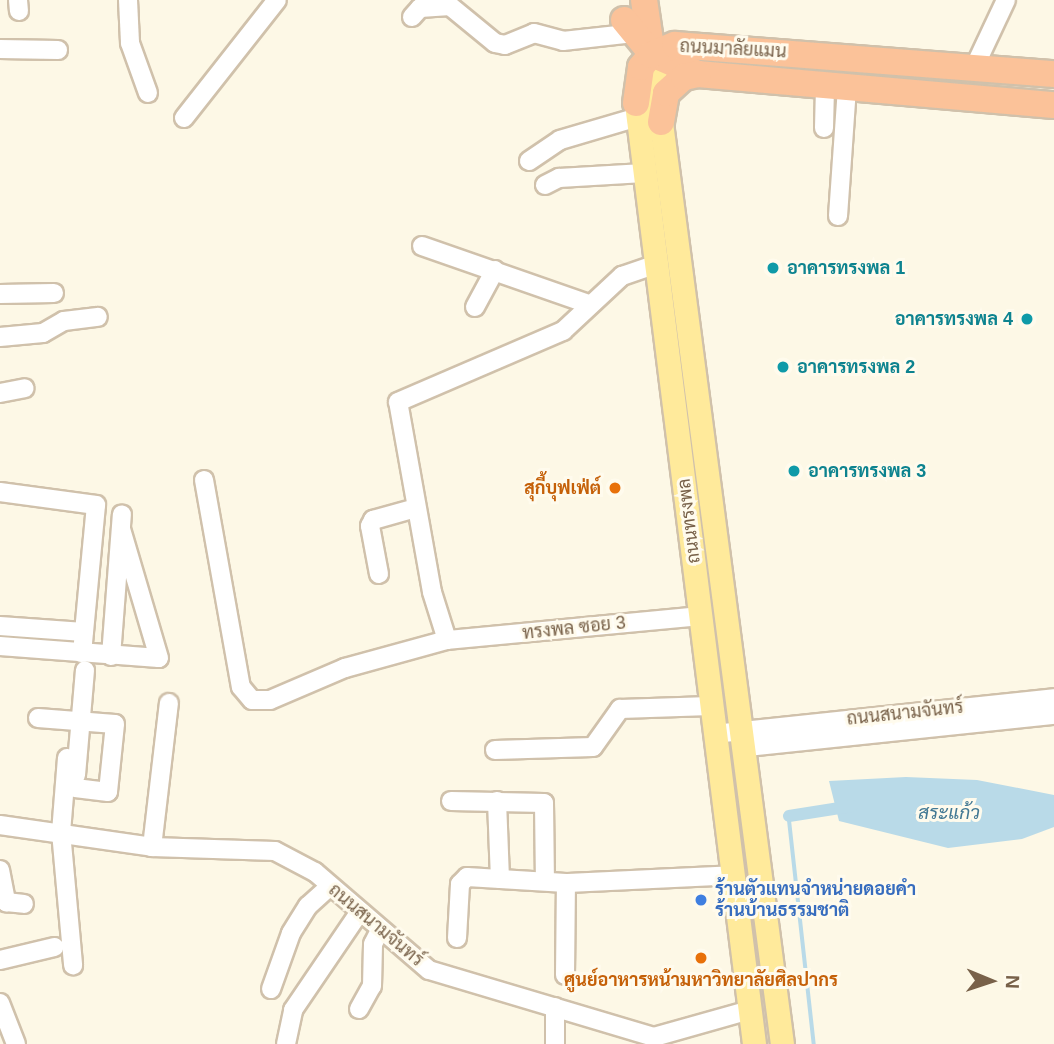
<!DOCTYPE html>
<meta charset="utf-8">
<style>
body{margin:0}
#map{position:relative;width:1054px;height:1044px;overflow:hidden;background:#fdf8e6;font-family:Helvetica,Sarabun,sans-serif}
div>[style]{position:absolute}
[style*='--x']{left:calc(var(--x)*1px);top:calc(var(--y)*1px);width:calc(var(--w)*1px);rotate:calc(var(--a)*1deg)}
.water>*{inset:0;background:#b9dae8}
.stream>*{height:3.5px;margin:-1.75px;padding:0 1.75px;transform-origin:1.75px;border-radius:1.75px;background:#b9dae8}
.canal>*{height:12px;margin:-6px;padding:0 6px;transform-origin:6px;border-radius:6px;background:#b9dae8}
.roads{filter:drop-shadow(2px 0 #d0c1ab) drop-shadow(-2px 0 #d0c1ab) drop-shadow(0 2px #d0c1ab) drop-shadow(0 -2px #d0c1ab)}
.minor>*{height:18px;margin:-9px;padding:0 9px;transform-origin:9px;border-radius:9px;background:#fff}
.major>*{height:23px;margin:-11.5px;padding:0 11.5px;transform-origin:11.5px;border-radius:11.5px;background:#ffea9b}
.highway>*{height:26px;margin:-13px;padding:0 13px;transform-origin:13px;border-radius:13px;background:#fbc299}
.dots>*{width:19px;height:19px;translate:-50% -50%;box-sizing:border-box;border:4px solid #fffbed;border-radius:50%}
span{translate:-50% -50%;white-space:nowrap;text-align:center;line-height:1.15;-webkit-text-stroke:6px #fffbed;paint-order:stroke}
.street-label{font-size:18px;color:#786149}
.culture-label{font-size:18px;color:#0d838f;font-weight:700}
.left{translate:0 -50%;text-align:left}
.right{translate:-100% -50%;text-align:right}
.food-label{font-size:18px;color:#c56008;font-weight:700}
.shop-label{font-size:18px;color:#366cbe;font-weight:700}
.water-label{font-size:19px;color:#437994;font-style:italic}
.north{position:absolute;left:956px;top:946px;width:70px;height:70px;-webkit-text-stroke:5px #fffbed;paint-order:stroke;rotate:92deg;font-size:19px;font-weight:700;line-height:28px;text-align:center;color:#786149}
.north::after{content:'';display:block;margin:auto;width:24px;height:32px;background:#786149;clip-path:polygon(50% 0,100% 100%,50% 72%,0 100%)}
</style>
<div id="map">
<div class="water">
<div style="clip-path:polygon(906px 777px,977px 780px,1054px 795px,1054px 827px,1022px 839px,948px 848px,839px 821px,829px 781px)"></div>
</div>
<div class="stream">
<div style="--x:789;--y:816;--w:229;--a:83.7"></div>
</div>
<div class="canal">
<div style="--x:789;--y:816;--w:64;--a:-9"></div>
</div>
<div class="roads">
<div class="minor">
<div style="--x:18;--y:0;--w:11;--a:85"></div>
<div style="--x:128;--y:0;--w:43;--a:87.3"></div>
<div style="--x:130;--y:43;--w:53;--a:70.2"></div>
<div style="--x:412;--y:17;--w:12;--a:-48"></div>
<div style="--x:420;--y:8;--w:30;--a:-4"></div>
<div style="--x:450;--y:6;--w:58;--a:39.4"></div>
<div style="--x:495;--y:43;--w:10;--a:11"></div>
<div style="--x:505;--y:45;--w:31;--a:-22"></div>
<div style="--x:534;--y:33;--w:30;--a:15"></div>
<div style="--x:563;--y:41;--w:62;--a:-6.4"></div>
<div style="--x:0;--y:49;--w:58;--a:1"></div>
<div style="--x:974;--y:68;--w:75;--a:-64.8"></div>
<div style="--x:184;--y:118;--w:150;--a:-51.8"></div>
<div style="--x:824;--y:128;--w:42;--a:-88.6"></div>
<div style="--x:529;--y:161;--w:37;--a:-34"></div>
<div style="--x:560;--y:140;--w:81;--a:-16.4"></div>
<div style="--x:545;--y:185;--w:16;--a:-27"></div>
<div style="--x:559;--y:178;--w:85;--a:-3.4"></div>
<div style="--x:838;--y:216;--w:128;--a:-86"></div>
<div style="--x:422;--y:246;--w:177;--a:19.2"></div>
<div style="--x:0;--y:294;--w:54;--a:-1.1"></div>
<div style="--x:475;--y:307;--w:42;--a:-61.6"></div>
<div style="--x:0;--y:337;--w:43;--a:-5.3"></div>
<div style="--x:43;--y:333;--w:24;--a:-30"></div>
<div style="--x:64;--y:321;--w:34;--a:-7"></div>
<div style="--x:0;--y:393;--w:25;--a:-11"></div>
<div style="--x:204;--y:480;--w:210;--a:79.9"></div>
<div style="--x:241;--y:687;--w:17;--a:50"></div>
<div style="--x:252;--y:700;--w:18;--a:0"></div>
<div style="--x:270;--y:700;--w:82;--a:-23.1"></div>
<div style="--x:345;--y:668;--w:106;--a:-15.4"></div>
<div style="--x:447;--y:640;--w:254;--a:-5.4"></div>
<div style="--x:0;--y:492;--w:97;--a:7.7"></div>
<div style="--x:96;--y:505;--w:149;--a:95.4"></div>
<div style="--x:379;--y:574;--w:49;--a:-100.6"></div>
<div style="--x:370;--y:526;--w:7;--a:-63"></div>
<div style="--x:373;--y:520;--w:45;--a:-15.6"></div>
<div style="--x:0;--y:626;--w:84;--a:4.1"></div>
<div style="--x:447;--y:640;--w:50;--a:-107.4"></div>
<div style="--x:432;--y:592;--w:193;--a:-100.1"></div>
<div style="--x:398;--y:402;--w:180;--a:-23.3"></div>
<div style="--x:563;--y:331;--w:81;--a:-43"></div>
<div style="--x:622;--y:276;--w:37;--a:-19"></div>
<div style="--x:0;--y:646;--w:159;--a:4.3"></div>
<div style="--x:159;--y:658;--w:134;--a:-106.4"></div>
<div style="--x:111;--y:656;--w:142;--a:-85.6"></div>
<div style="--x:38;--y:718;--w:77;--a:4.5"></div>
<div style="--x:115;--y:724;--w:68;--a:95.9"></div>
<div style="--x:108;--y:792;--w:33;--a:-173"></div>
<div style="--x:714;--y:734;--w:342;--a:-6"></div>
<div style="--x:747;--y:747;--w:309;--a:-6"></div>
<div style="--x:495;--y:750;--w:98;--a:-1.8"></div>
<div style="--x:593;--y:747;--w:47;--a:-54.6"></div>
<div style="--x:620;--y:709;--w:90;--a:-1.9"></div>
<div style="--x:67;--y:758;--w:74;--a:94.6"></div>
<div style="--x:61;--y:832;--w:134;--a:84.8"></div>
<div style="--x:76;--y:775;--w:105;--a:-85.1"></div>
<div style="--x:451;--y:801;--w:93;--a:1.2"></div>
<div style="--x:544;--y:803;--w:78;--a:89.3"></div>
<div style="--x:497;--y:801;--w:78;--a:87.8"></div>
<div style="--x:0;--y:825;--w:154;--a:8.2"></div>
<div style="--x:152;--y:847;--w:123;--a:1.9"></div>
<div style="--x:275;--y:851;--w:45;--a:27.7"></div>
<div style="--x:315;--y:872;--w:150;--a:40.7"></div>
<div style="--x:429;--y:970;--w:235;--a:16.6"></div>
<div style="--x:654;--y:1037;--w:100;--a:-15.7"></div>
<div style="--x:152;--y:847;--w:145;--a:-83.3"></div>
<div style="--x:0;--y:870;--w:33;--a:79"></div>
<div style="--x:6;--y:902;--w:18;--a:6"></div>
<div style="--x:457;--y:938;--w:54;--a:-86.8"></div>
<div style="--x:460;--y:884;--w:10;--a:-45"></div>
<div style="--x:467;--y:877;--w:99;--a:3.5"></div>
<div style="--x:566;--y:883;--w:168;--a:-2.7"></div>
<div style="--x:0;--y:960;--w:56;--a:-13.5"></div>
<div style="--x:565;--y:975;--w:92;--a:-89.4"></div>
<div style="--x:271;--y:989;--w:59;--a:-70.3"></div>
<div style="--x:291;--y:933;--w:32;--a:-58"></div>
<div style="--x:308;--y:906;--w:30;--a:-42"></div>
<div style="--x:0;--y:1003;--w:44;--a:68.7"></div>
<div style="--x:359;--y:1009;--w:26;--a:-61"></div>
<div style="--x:372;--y:986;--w:42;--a:-88.6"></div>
<div style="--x:373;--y:944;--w:16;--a:-63"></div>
<div style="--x:286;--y:1044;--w:35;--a:-78"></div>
<div style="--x:293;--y:1010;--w:117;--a:-55.8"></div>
<div style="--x:555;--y:1044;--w:37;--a:-90"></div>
</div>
<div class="major">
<div style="--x:652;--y:54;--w:998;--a:82.52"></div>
<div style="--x:636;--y:103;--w:948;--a:82.85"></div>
</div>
<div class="highway">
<div style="--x:644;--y:0;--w:55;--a:81.6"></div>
<div style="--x:624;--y:20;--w:44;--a:50.5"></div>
<div style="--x:652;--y:54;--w:50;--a:23.5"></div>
<div style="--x:698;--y:74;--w:357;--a:5"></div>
<div style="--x:636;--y:103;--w:36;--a:-82"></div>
<div style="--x:641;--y:67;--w:16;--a:-50"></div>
<div style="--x:651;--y:55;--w:26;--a:-23"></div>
<div style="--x:675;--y:45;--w:380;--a:4.4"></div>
<div style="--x:661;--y:122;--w:29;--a:-80"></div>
<div style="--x:666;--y:93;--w:24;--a:-42"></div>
<div style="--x:684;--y:77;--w:14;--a:-12"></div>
</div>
</div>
<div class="dots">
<div style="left:773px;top:268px;background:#0f9aa8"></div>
<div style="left:1027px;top:319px;background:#0f9aa8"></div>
<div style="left:783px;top:367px;background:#0f9aa8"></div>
<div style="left:794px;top:471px;background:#0f9aa8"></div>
<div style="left:615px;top:488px;background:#e8710a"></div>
<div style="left:701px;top:900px;background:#3f7fe0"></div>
<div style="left:701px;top:958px;background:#e8710a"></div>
</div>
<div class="street-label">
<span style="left:733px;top:49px;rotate:3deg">ถนนมาลัยแมน</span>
<span style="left:689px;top:521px;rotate:-97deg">ถนนทรงพล</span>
<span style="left:574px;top:628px;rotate:-6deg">ทรงพล ซอย 3</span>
<span style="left:905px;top:713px;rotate:-6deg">ถนนสนามจันทร์</span>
<span style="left:376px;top:925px;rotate:40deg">ถนนสนามจันทร์</span>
</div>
<div class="culture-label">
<span class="left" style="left:787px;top:268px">อาคารทรงพล 1</span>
<span class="right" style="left:1013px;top:319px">อาคารทรงพล 4</span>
<span class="left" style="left:797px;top:367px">อาคารทรงพล 2</span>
<span class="left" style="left:808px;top:471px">อาคารทรงพล 3</span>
</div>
<div class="food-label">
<span class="right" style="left:601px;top:488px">สุกี้บุฟเฟ่ต์</span>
<span style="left:701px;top:980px">ศูนย์อาหารหน้ามหาวิทยาลัยศิลปากร</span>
</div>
<div class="shop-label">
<span class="left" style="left:715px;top:900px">ร้านตัวแทนจำหน่ายดอยคำ<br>ร้านบ้านธรรมชาติ</span>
</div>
<div class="water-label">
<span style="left:949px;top:813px">สระแก้ว</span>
</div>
<div class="north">N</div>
</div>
